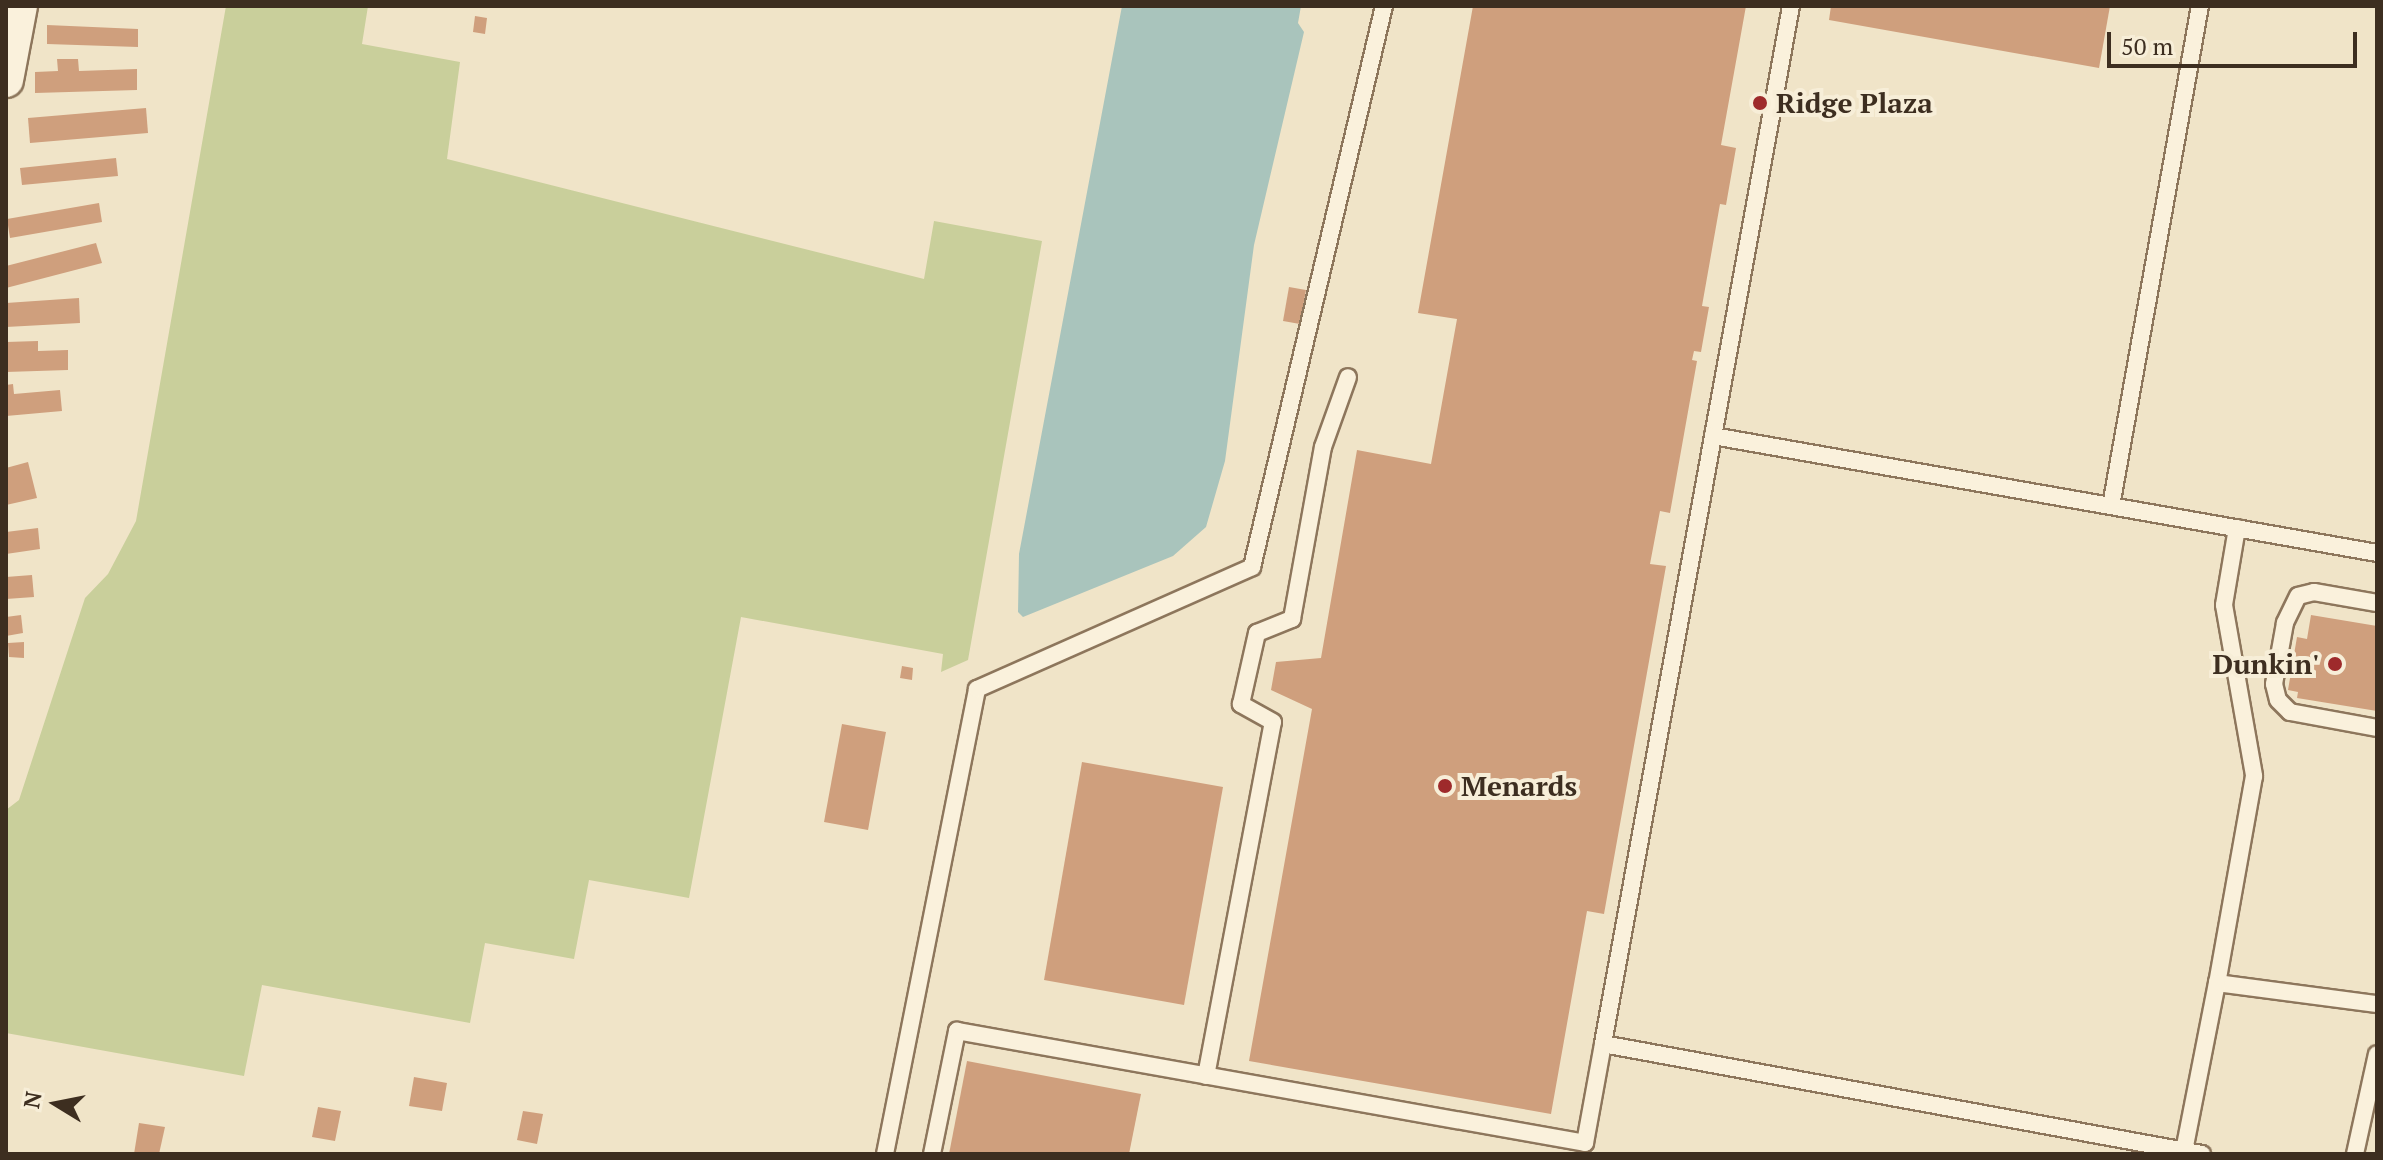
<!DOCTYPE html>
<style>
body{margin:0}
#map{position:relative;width:2383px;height:1160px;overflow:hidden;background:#f0e4c8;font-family:"PT Serif",serif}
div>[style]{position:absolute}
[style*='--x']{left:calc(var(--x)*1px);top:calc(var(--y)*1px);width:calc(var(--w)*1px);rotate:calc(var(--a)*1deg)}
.green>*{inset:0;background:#c9cf9b}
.water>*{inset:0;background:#a9c4bc}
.building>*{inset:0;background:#cf9f7d}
.roads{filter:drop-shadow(2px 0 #8d765c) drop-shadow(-2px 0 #8d765c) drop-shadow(0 2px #8d765c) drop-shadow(0 -2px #8d765c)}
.lane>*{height:16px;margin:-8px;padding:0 8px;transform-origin:8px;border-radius:8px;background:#faf1dc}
.street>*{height:34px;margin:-17px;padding:0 17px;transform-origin:17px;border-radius:17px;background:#faf1dc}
.dots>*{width:22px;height:22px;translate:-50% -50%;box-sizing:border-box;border:4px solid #f7eed8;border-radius:50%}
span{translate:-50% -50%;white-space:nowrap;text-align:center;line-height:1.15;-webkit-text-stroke:8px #f7eed8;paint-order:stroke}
.poi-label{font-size:28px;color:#3d2e20;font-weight:700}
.left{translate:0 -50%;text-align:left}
.right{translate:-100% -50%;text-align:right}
.frame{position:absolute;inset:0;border:8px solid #3d2e20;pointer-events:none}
.north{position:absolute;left:16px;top:1064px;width:80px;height:80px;-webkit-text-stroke:6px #f7eed8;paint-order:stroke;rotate:280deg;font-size:22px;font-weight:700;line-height:32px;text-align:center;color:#3d2e20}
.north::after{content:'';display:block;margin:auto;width:28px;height:36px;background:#3d2e20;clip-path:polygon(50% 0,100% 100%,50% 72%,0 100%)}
.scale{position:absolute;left:2107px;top:32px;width:250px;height:36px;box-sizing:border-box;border:4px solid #3d2e20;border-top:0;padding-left:10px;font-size:24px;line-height:28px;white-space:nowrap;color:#3d2e20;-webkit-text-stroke:6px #f7eed8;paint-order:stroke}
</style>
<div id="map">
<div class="green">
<div style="clip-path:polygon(226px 6px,368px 6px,362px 44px,460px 62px,447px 159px,924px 279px,934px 221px,1042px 241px,968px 660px,941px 672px,943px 654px,741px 617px,689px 898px,589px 880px,574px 959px,485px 943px,470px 1023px,262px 985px,244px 1076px,6px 1033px,6px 810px,19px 800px,85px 598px,108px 574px,136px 521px)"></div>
</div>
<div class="water">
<div style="clip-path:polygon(1122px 6px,1301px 6px,1298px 23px,1304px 32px,1254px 245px,1225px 461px,1206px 527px,1173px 556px,1023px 617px,1018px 612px,1019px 554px)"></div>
</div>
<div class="building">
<div style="clip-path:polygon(1473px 6px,1746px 6px,1721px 145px,1736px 148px,1726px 205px,1720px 204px,1702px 306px,1709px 307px,1701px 352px,1694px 351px,1692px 360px,1697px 361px,1670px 513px,1660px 511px,1650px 564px,1666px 566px,1604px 914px,1587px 911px,1551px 1114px,1249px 1061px,1312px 709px,1271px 690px,1276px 662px,1321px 658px,1357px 450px,1431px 464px,1457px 319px,1418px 313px)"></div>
<div style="clip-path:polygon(1831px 6px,2110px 6px,2099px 68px,1829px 20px)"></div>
<div style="clip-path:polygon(475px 16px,487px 18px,485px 34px,473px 32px)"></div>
<div style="clip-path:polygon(47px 25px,138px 29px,138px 47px,47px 44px)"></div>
<div style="clip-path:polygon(57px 59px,78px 59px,79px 71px,137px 69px,137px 90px,35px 93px,35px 72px,58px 71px)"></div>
<div style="clip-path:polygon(146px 108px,148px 133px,30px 143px,28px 118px)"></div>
<div style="clip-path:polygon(116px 158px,118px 176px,22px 185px,20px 168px)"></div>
<div style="clip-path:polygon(99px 203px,102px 222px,10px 238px,7px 219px)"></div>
<div style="clip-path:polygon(96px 243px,102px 263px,6px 288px,6px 266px)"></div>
<div style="clip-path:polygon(1289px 287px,1306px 290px,1300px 324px,1283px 321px)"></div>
<div style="clip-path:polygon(79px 298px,80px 323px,6px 327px,6px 303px)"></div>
<div style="clip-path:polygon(38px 341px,38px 351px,68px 350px,68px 370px,6px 372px,6px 342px)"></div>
<div style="clip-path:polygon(13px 384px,14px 394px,60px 390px,62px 411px,6px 416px,6px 385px)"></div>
<div style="clip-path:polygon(28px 462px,37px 498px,6px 505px,6px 468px)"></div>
<div style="clip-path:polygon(38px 528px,40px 549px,6px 554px,6px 532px)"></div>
<div style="clip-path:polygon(32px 575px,34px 597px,6px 599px,6px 577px)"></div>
<div style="clip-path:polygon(21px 615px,23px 633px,6px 636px,6px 617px)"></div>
<div style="clip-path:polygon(2311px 615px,2377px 626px,2377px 711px,2297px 698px,2298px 692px,2288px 690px,2297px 637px,2307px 639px)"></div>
<div style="clip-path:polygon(24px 642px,24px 658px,9px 657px,8px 643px)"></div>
<div style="clip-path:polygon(902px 666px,913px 668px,912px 680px,900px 678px)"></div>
<div style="clip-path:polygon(842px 724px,886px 732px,868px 830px,824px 822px)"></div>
<div style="clip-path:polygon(1082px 762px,1223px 787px,1184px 1005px,1044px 980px)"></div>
<div style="clip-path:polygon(967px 1061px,1141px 1094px,1129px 1154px,949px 1154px)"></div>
<div style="clip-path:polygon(414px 1077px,447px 1083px,442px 1111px,409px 1106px)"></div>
<div style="clip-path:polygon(318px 1107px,341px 1111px,335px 1141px,312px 1137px)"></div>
<div style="clip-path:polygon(523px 1111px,543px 1114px,537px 1144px,517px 1140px)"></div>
<div style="clip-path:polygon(139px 1123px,165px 1127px,159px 1154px,134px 1154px)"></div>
</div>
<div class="roads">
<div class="lane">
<div style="--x:1791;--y:6;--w:1055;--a:100.27"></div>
<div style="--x:1603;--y:1044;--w:609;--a:10.41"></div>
<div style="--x:1713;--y:436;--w:674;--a:9.99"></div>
<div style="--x:2111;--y:506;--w:508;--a:-79.91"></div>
<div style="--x:2237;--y:528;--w:78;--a:99.6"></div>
<div style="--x:2224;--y:605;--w:174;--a:80"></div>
<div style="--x:2254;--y:776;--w:210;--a:100.1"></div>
<div style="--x:2217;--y:983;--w:161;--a:7.5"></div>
<div style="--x:2377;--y:603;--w:64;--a:-170.1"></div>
<div style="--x:2314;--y:592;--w:16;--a:166"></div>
<div style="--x:2298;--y:596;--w:30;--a:116"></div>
<div style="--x:2285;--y:623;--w:62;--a:100.2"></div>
<div style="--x:2274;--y:684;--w:16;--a:76"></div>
<div style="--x:2278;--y:700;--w:17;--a:45"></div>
<div style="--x:2290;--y:712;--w:88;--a:10.4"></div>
<div style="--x:1206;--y:1076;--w:360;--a:-79.3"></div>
<div style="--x:1273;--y:722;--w:37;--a:-151"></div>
<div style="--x:1241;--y:704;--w:73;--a:-77.3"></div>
<div style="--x:1257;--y:633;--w:38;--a:-22"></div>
<div style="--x:1292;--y:619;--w:175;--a:-79.8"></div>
<div style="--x:1323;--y:447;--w:74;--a:-70.3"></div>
<div style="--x:2184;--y:1151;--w:171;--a:-78.9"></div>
<div style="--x:885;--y:1154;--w:474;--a:-78.8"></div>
<div style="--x:977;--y:689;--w:301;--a:-23.9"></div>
<div style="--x:1252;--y:567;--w:576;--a:-76.76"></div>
<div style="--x:932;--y:1154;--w:126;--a:-78.5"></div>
<div style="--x:957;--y:1031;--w:638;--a:10.11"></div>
<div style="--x:1585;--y:1143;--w:101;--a:-79.7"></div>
<div style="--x:2355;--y:1154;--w:102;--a:-77.6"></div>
</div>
<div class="street">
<div style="--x:6;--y:80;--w:75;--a:-79.3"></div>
</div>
</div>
<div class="dots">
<div style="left:1760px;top:103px;background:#9e2a2b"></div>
<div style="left:2335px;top:664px;background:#9e2a2b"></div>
<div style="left:1445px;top:786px;background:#9e2a2b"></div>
</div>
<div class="poi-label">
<span class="left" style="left:1776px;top:103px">Ridge Plaza</span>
<span class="right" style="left:2319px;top:664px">Dunkin'</span>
<span class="left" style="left:1461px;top:786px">Menards</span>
</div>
<div class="frame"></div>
<div class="north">N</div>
<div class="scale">50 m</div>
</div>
